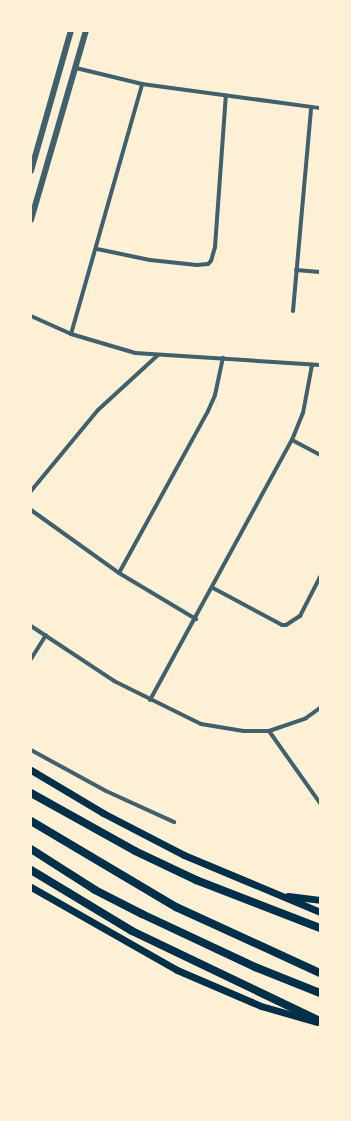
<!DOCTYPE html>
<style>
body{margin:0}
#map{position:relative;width:351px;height:1121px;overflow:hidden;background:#fdf0d5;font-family:"Alegreya Sans",sans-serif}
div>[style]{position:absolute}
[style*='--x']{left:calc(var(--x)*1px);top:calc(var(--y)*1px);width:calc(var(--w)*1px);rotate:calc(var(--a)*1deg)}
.minor>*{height:4px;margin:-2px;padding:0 2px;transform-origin:2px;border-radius:2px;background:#3f606c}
.tertiary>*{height:5.5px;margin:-2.75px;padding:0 2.75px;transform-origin:2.75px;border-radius:2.75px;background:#3f606c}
.primary>*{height:7px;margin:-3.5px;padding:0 3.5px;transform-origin:3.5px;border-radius:3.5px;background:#003049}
.motorway>*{height:8px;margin:-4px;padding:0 4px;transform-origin:4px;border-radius:4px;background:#003049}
span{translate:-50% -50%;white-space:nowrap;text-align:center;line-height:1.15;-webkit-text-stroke:3.5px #fdf0d5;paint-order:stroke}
.frame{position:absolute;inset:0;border:32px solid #fdf0d5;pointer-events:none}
</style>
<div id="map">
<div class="minor">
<div style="--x:76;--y:68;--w:68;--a:13.6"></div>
<div style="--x:142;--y:84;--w:180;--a:7.7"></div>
<div style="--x:97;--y:249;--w:54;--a:11.7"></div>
<div style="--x:150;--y:260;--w:47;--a:6.1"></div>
<div style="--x:197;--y:265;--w:11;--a:-5"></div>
<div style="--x:208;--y:264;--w:4;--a:-45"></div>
<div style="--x:211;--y:261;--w:15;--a:-74"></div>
<div style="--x:215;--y:247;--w:152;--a:-85.9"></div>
<div style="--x:296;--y:270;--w:24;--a:5"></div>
<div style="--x:293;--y:311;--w:204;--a:-84.9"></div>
<div style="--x:31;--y:316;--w:44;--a:24.2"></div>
<div style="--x:71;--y:334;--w:67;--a:16.5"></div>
<div style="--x:135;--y:353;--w:185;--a:3.7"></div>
<div style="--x:71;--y:334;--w:260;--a:-74.1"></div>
<div style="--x:292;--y:440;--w:32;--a:28"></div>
<div style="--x:31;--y:491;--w:105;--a:-50.4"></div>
<div style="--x:98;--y:410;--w:81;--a:-42.5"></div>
<div style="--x:31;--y:510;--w:108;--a:35.6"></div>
<div style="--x:119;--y:573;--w:90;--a:30.9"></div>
<div style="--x:119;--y:573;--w:185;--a:-61.2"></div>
<div style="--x:208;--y:411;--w:17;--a:-66"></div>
<div style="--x:215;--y:395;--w:38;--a:-78"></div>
<div style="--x:213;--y:588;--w:78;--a:28.2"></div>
<div style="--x:282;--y:625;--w:4;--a:0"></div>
<div style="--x:286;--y:625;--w:17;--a:-33"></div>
<div style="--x:300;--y:616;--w:44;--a:-62.9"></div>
<div style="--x:31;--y:626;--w:100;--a:33.5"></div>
<div style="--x:114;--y:681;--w:97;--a:26.3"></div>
<div style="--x:201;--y:724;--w:43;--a:9.5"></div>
<div style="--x:243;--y:731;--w:26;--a:0"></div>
<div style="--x:269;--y:731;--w:39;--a:-19"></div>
<div style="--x:306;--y:718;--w:17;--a:-36"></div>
<div style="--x:31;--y:659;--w:28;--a:-58"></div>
<div style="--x:150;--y:700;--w:296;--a:-61.4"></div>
<div style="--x:292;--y:440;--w:29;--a:-68"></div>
<div style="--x:303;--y:413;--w:49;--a:-79.4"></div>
<div style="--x:269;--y:731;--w:88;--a:54.7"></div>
<div style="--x:31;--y:750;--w:85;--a:28.7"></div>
<div style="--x:106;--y:791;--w:75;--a:24.5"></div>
</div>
<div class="tertiary">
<div style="--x:31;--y:171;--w:146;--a:-74.1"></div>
<div style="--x:31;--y:220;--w:197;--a:-73.8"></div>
</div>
<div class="primary">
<div style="--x:31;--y:770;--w:84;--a:30.8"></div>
<div style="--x:103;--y:813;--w:91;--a:27.4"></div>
<div style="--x:184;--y:855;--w:147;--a:22.7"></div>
<div style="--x:31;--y:887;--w:168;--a:29.6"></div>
<div style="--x:177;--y:970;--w:91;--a:23.2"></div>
<div style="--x:261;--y:1006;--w:58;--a:15.9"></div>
<div style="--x:288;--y:896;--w:32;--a:7"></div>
</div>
<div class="motorway">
<div style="--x:31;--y:793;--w:119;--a:29.1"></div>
<div style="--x:135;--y:851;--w:68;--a:25.4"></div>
<div style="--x:196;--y:880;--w:133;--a:21.2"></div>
<div style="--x:31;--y:821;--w:169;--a:30.7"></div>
<div style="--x:176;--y:907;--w:158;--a:24.6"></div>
<div style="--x:31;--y:849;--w:76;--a:32.6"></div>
<div style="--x:95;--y:890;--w:53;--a:27.1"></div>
<div style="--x:142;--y:914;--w:125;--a:25.1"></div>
<div style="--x:255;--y:967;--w:70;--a:21.8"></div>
<div style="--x:31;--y:870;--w:118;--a:31.1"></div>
<div style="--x:132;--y:931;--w:208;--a:25.6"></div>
</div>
<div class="frame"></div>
</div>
